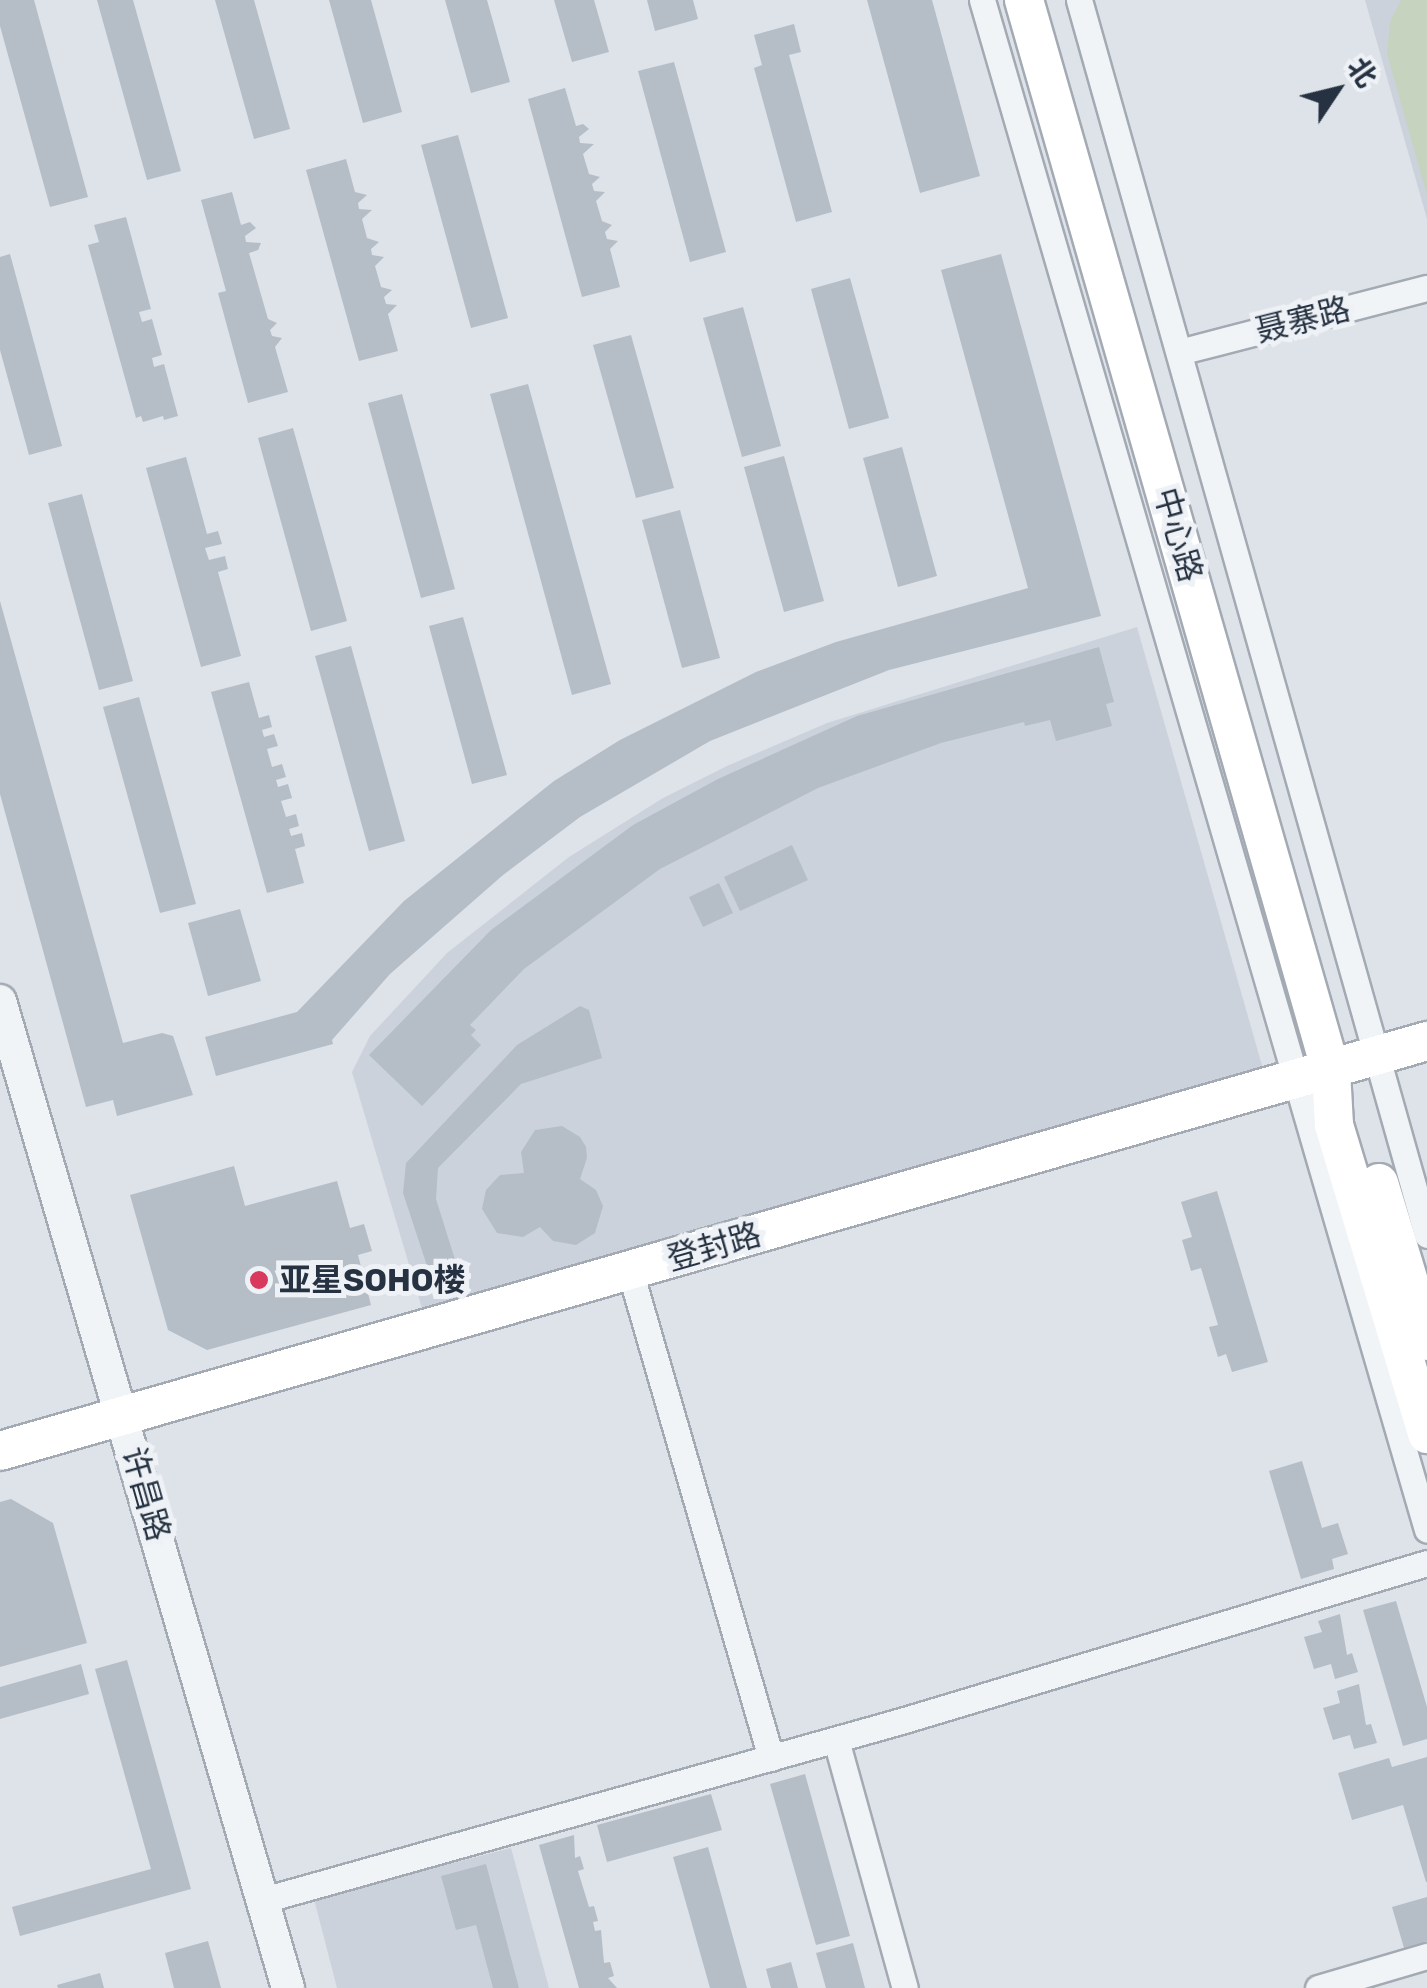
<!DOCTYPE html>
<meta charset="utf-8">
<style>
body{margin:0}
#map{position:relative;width:1427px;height:1988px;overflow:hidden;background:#dee3e9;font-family:Rubik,"Noto Sans SC",sans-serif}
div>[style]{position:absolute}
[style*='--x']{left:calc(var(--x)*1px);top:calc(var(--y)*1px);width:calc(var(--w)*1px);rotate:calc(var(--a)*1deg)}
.built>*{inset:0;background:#ccd2db}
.green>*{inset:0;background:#c5d3bf}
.building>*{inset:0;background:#b5bdc6}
.roads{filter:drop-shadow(2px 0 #a3aab3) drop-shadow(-2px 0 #a3aab3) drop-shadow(0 2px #a3aab3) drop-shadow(0 -2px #a3aab3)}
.minor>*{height:25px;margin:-12.5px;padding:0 12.5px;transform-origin:12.5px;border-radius:12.5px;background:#f1f4f7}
.tertiary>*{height:32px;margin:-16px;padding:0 16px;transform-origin:16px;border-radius:16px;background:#f1f4f7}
.secondary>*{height:38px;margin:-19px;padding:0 19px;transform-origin:19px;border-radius:19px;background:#fff}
.dots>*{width:28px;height:28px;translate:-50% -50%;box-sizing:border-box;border:5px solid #eef2f6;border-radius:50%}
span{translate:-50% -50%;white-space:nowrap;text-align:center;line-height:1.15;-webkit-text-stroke:10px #eef2f6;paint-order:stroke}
.street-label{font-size:32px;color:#263241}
.poi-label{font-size:32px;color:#263241;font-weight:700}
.left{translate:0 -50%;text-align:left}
.north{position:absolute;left:1287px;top:40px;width:100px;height:100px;-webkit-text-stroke:8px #eef2f6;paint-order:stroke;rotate:55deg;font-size:28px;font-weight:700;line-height:40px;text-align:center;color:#263241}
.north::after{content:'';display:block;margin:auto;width:35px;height:45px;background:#263241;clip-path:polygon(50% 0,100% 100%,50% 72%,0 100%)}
</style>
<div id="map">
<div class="built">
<div style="clip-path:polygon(1365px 0,1427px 0,1427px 219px)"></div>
<div style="clip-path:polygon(1137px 627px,1263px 1069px,423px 1312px,352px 1072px,370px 1036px,447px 953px,569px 857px,663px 798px,727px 766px,827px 723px)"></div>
<div style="clip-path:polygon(511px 1848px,549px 1988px,337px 1988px,314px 1899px)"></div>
</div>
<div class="green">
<div style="clip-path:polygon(1401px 0,1427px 0,1427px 195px,1387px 54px,1390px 22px)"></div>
</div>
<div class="building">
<div style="clip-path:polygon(0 0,34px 0,88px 197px,50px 207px,0 26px)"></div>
<div style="clip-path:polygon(97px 0,133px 0,181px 171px,147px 180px)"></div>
<div style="clip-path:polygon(215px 0,254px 0,290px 129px,254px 139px)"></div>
<div style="clip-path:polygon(329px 0,371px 0,402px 112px,363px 123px)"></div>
<div style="clip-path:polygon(445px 0,487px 0,510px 82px,471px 93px)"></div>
<div style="clip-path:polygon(554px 0,594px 0,609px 52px,572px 62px)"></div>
<div style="clip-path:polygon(647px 0,693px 0,698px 19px,655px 31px)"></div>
<div style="clip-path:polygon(867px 0,932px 0,980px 176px,920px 193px)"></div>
<div style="clip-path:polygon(794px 24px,801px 52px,789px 55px,832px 212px,796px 222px,754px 68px,762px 65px,754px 35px)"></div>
<div style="clip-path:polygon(674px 62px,726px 252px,690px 262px,638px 71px)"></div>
<div style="clip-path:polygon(565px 88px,576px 126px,583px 124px,589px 129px,579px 137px,580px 143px,594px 144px,583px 154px,589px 174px,600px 177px,592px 184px,594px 191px,605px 192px,596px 201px,602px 221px,612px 225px,605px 232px,607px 239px,618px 241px,610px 249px,620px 287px,582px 297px,528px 99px)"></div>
<div style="clip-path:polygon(458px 135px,508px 318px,471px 328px,421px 145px)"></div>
<div style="clip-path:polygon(346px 159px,355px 192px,367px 195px,358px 203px,359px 209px,372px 210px,362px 219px,367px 238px,379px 242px,371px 249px,372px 255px,384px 257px,375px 266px,381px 287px,392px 290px,384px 297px,386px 304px,397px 305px,388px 314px,398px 351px,359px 361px,306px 170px)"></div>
<div style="clip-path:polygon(232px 192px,241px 225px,250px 222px,256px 228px,245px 236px,246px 242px,261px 243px,258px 250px,249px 253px,268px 319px,277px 323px,270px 330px,272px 336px,282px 338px,275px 347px,288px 392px,248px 403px,218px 293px,226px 291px,201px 200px)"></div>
<div style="clip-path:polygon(126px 217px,151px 309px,139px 312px,142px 322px,152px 319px,162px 355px,152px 358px,154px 367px,164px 364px,178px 416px,164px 420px,163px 416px,143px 422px,141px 416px,136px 418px,88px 245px,99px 242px,94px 225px)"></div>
<div style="clip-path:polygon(10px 254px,62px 446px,29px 455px,0 350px,0 257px)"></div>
<div style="clip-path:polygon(1001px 254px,1101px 616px,889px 670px,710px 741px,580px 817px,503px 875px,390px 974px,332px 1040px,333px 1044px,216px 1076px,205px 1037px,297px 1012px,404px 901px,554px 781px,620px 740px,756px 672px,836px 642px,1028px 588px,941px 270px)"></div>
<div style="clip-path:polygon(850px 278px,889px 418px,849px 429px,811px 289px)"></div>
<div style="clip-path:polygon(743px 307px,781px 446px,742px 457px,703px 318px)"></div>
<div style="clip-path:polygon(631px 335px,674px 488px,636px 498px,593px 345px)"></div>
<div style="clip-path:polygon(528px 384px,611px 684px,572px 695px,490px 394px)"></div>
<div style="clip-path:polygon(402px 394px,455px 589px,421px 598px,368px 403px)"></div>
<div style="clip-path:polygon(293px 428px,347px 621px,311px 631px,258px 438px)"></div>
<div style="clip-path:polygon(902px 447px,937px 576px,898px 587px,863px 458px)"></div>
<div style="clip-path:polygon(784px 456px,824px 601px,784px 612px,744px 467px)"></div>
<div style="clip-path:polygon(186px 457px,207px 534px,218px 531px,222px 544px,205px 548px,209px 560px,225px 556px,228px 569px,218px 572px,241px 656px,201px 667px,146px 468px)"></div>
<div style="clip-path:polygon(82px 494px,133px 681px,99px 690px,48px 503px)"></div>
<div style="clip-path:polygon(680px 510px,720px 658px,682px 668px,642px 520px)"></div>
<div style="clip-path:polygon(0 601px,123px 1043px,162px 1033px,173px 1036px,193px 1095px,117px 1116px,113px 1100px,86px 1107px,0 794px)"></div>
<div style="clip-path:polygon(463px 617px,507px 775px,472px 784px,429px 626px)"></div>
<div style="clip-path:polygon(351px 646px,405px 841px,369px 851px,315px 656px)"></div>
<div style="clip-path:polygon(1099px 647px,1114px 702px,1106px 704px,1112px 726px,1056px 741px,1050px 720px,1025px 726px,1024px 722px,941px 743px,818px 788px,660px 869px,524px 969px,470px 1025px,476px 1030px,471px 1035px,481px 1045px,422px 1106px,369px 1055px,491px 930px,633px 825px,718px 779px,857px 716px)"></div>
<div style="clip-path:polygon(249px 682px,259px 718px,269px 715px,272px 727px,262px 730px,264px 737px,274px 734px,278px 746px,267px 749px,272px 767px,282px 764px,286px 777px,276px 780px,278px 787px,288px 784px,292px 798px,281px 801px,286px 817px,296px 814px,299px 826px,289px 829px,291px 836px,302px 833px,305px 846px,295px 849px,304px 883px,267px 893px,211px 692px)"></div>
<div style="clip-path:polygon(139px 697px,196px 904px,160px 913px,103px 707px)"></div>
<div style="clip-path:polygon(792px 845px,808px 880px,740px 911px,724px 877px)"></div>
<div style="clip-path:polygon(719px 883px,733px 913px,703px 927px,689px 897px)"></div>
<div style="clip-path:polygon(240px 909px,261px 981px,208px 996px,188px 923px)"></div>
<div style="clip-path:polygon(580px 1006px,589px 1010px,602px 1058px,521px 1084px,438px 1168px,436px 1199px,457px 1266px,430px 1275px,403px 1193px,406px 1163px,517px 1045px)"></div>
<div style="clip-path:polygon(562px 1126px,580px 1137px,586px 1147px,587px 1158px,580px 1179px,596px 1190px,603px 1206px,595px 1233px,576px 1245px,553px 1241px,540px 1227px,523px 1237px,497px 1233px,482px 1209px,486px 1190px,500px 1175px,524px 1173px,521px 1152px,535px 1130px)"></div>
<div style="clip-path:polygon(234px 1166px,245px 1206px,337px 1181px,350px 1228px,364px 1224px,372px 1251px,358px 1255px,371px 1305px,207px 1350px,168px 1330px,130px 1195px)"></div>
<div style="clip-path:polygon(1217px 1191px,1268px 1362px,1232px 1372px,1226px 1354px,1218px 1357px,1209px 1327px,1218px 1325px,1201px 1268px,1191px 1271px,1182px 1240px,1192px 1237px,1181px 1202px)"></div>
<div style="clip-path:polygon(1302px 1461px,1322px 1528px,1338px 1523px,1348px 1554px,1332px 1559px,1334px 1569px,1301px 1579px,1269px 1471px)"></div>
<div style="clip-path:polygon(11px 1499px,53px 1523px,87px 1643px,0 1667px,0 1502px)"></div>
<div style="clip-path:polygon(1396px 1601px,1427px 1707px,1427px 1739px,1403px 1746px,1363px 1610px)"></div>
<div style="clip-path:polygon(1340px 1614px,1347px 1655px,1352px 1653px,1358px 1672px,1335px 1679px,1331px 1664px,1314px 1669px,1304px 1637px,1322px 1632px,1318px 1621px)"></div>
<div style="clip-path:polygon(127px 1660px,191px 1889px,20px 1936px,12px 1907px,151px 1869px,95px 1669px)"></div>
<div style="clip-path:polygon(81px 1664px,89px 1694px,0 1719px,0 1687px)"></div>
<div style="clip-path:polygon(1359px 1684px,1366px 1725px,1371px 1724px,1377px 1743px,1354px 1749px,1350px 1735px,1333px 1740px,1323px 1708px,1340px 1703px,1337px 1691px)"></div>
<div style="clip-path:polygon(1427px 1757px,1427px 1882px,1426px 1882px,1403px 1805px,1352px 1820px,1338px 1773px,1389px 1758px,1392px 1767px)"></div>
<div style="clip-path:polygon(805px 1774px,850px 1936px,816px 1945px,770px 1784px)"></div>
<div style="clip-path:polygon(711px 1794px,722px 1830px,607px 1862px,597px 1825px)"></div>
<div style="clip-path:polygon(574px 1835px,575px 1858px,580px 1856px,584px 1869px,578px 1871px,589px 1907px,594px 1906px,598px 1921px,593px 1922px,595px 1931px,601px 1930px,604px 1963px,610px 1962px,614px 1976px,608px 1978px,617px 1988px,579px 1988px,539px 1845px)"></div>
<div style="clip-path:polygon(708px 1847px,747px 1988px,710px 1988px,673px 1857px)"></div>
<div style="clip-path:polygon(486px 1864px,519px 1988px,493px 1988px,476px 1925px,456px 1930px,441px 1876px)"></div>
<div style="clip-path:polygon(1427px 1897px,1427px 1941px,1404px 1948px,1392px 1907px)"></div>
<div style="clip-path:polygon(208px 1941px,221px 1988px,174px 1988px,165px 1953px)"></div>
<div style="clip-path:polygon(853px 1943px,865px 1988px,826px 1988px,816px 1953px)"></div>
<div style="clip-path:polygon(791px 1962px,798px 1988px,771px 1988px,766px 1969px)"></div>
<div style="clip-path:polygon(100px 1973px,104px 1988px,58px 1988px,57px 1985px)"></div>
</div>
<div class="roads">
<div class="minor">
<div style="--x:982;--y:0;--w:1593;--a:73.78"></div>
<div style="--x:1079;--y:0;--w:1283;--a:74.26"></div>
<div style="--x:1179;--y:352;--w:256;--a:-14.5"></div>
<div style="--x:630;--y:1271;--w:507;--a:73.85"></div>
<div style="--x:836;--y:1740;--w:257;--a:74.5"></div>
<div style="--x:263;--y:1900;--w:663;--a:-15.67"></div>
<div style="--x:901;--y:1721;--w:549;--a:-16.72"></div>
<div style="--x:1318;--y:1988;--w:114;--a:-16.4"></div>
</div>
<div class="tertiary">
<div style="--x:0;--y:1001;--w:1028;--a:73.73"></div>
</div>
<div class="secondary">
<div style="--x:1024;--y:0;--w:1114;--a:74.01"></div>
<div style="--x:1331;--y:1071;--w:54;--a:86.8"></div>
<div style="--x:1334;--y:1125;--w:323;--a:73.2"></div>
<div style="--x:1379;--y:1183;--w:165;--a:73.1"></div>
<div style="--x:0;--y:1451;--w:1485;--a:-16.03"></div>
</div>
</div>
<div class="dots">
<div style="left:259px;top:1280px;background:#d8395d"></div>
</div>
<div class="street-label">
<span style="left:1303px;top:320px;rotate:-14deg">聂寨路</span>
<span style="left:1178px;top:535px;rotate:74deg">中心路</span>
<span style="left:714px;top:1247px;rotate:-16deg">登封路</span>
<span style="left:146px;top:1494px;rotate:74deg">许昌路</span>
</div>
<div class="poi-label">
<span class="left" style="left:279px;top:1280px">亚星SOHO楼</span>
</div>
<div class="north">北</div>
</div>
